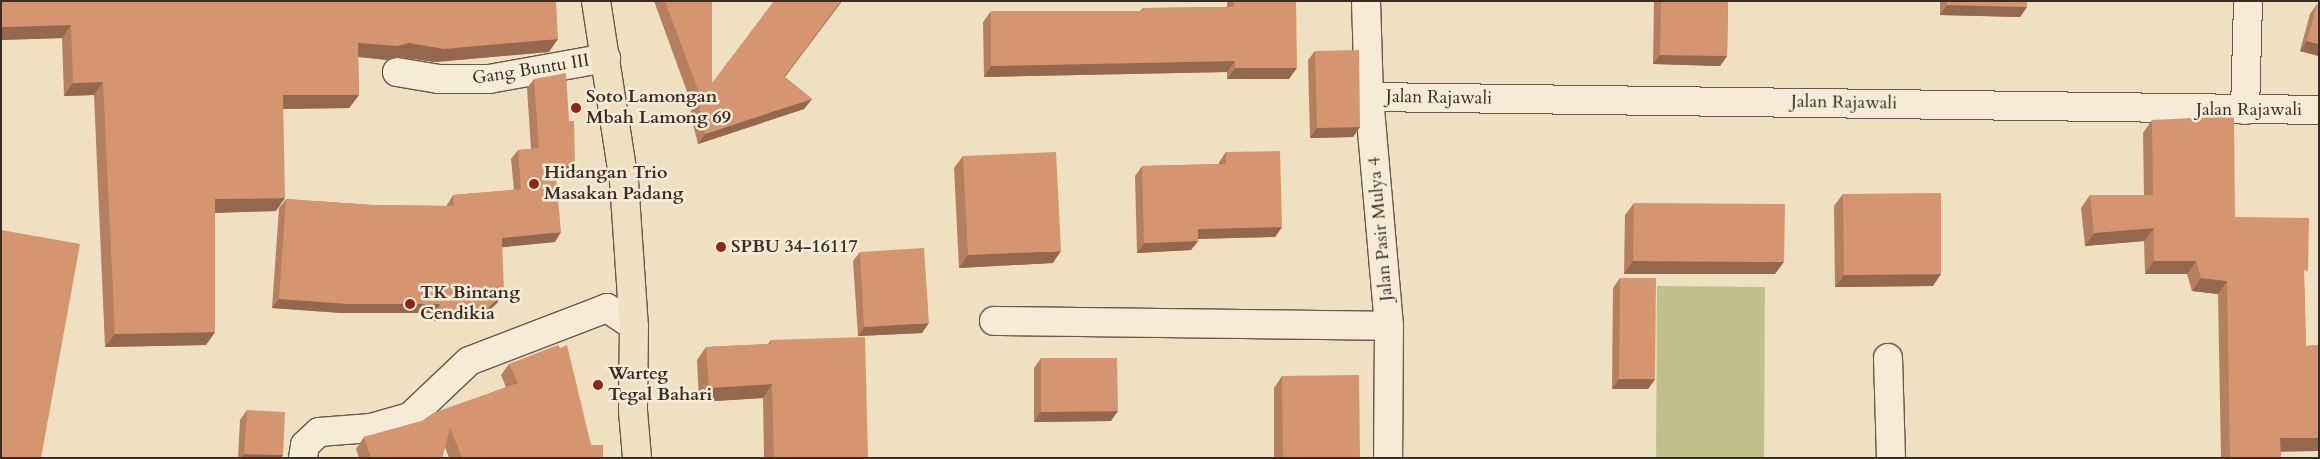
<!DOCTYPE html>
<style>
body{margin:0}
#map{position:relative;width:2320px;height:459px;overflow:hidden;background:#efe0c1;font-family:Cardo,serif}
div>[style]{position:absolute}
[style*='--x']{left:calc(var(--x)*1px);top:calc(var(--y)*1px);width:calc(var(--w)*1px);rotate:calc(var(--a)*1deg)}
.green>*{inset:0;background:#c1c08d}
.roads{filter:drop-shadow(1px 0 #66584c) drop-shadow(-1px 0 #66584c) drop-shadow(0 1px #66584c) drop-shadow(0 -1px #66584c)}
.minor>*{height:28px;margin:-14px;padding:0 14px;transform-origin:14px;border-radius:14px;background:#f5ebd7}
.primary>*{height:28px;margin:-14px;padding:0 14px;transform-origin:14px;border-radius:14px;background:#efe0c1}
.wall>*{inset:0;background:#b68060}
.shaded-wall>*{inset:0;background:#94684e}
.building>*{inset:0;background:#d49570}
.dots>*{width:14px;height:14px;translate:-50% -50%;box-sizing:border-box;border:2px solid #f5ebd7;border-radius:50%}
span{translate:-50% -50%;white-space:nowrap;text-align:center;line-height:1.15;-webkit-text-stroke:5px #f5ebd7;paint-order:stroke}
.street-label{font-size:18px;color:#392b25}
.poi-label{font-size:18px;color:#392b25;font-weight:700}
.left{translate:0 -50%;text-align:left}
.frame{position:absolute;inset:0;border:2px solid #392b25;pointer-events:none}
</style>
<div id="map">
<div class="green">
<div style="clip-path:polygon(1657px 286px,1765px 287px,1764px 458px,1656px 458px)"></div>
</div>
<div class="roads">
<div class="minor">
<div style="--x:1366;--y:1;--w:96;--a:88.2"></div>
<div style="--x:1369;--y:97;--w:230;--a:85"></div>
<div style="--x:1389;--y:326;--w:132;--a:90.4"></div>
<div style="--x:397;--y:72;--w:43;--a:9.5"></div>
<div style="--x:439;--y:79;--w:50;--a:0"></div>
<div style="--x:489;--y:79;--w:119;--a:-10.2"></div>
<div style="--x:1369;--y:97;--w:950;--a:0.78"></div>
<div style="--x:2245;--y:110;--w:109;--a:-88.4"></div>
<div style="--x:994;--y:321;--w:395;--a:0.7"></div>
<div style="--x:1888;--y:358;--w:100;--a:88.3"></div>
<div style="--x:303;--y:458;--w:13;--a:-81"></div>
<div style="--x:305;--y:445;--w:19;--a:-43"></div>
<div style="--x:319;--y:432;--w:52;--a:-4.4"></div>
<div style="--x:371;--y:428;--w:41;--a:-15.8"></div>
<div style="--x:410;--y:417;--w:81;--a:-43.5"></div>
<div style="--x:469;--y:361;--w:148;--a:-21"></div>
<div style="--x:607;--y:308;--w:32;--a:34"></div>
</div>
<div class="primary">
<div style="--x:596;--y:1;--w:182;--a:81.2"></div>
<div style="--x:624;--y:181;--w:145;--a:86.1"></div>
<div style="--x:634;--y:326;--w:85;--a:90.7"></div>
<div style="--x:633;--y:411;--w:47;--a:85.1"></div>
</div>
</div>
<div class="wall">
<div style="clip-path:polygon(1px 1px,549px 52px,435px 62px,400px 57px,388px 60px,358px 57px,359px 95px,349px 108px,283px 109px,276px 211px,215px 213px,215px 332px,206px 345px,105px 347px,94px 95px,64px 96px,62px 38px,1px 40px)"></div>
<div style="clip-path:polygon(654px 1px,712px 1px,712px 83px,842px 1px,785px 77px,812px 99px,804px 109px,698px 144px,690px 112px,693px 108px)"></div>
<div style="clip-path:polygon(1227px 1px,1296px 1px,1289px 79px,1227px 79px,1227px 72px,984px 77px,983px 22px,991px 11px,1140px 11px,1143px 8px,1227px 7px)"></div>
<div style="clip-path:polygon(1654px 1px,1728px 1px,1727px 56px,1720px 66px,1653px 64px)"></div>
<div style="clip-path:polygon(1940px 1px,2027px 1px,2027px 7px,2020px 17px,1940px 15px)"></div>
<div style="clip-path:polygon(2317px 4px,2319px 56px,2300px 51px,2310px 14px)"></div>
<div style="clip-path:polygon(1315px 51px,1360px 127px,1353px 137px,1310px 138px,1308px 60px)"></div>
<div style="clip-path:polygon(534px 79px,569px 174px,556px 175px,555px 242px,502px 247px,497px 303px,479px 320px,434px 321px,434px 313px,342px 313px,272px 308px,279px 208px,286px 199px,372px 205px,447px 206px,447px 205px,453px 195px,514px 190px,511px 159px,518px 150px,531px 149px,527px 88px)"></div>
<div style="clip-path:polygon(2152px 120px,2235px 217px,2304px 276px,2306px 346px,2319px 345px,2319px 451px,2281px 451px,2281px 458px,2221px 458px,2218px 294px,2192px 291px,2187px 274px,2145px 274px,2144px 241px,2085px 246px,2081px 208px,2090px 195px,2144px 195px,2143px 133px)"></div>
<div style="clip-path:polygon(1226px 152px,1282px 227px,1275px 237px,1198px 239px,1198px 241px,1191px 250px,1137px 253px,1135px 176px,1142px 166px,1219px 164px,1219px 162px)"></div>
<div style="clip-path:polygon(963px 156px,1053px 263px,959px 268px,954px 168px)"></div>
<div style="clip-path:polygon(1843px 194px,1933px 286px,1835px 287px,1834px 206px)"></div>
<div style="clip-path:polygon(1634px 203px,1775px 274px,1624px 274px,1625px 215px)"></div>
<div style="clip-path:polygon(860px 252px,922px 333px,858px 336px,853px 261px)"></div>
<div style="clip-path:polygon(1620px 278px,1655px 379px,1648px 389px,1612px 389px,1613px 288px)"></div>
<div style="clip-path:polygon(771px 340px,868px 458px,764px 458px,763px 398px,699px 402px,697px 360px,706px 347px,768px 344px)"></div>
<div style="clip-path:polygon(1041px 358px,1111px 421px,1034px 422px,1034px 368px)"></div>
<div style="clip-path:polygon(509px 364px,603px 458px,449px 458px,445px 447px,442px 458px,359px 458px,356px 449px,364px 437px,422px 421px,506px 387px,501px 375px)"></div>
<div style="clip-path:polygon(1282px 376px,1360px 458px,1274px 458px,1274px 388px)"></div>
<div style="clip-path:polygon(247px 410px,283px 455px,281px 458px,238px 458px,240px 420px)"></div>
</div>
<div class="shaded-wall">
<div style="clip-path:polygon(841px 1px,842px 1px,777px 87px,784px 77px)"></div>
<div style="clip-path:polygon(1947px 5px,2027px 7px,2020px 17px,1940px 15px)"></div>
<div style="clip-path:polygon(71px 25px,62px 38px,1px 40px,1px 27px)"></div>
<div style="clip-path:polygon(558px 39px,549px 52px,435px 62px,400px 57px,388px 60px,349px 56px,358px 43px)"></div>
<div style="clip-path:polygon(2307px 41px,2319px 44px,2319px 56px,2300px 51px)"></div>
<div style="clip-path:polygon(1660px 55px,1727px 56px,1720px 66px,1653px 64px)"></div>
<div style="clip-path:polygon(1235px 61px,1227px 72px,984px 77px,991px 66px)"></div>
<div style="clip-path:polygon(1235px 68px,1297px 68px,1289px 79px,1227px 79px)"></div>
<div style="clip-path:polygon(103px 82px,94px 95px,64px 96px,73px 83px)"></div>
<div style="clip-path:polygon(283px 95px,359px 95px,349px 108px,274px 109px)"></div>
<div style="clip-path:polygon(812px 99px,804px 109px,698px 144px,705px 134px)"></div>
<div style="clip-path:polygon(1360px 127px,1353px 137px,1310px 138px,1317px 128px)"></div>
<div style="clip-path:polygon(575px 165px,569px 174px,548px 176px,555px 166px)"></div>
<div style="clip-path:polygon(285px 198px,276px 211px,206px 213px,215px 199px)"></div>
<div style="clip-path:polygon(1282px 227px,1275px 237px,1191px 239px,1198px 229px)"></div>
<div style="clip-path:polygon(2154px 228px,2144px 241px,2085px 246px,2094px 233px)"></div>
<div style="clip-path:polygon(561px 232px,555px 242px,495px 248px,502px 238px)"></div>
<div style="clip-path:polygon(1198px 241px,1191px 250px,1137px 253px,1144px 243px)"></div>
<div style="clip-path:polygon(1061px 251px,1053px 263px,959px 268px,968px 255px)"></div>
<div style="clip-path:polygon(1633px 261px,1784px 262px,1775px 274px,1624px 274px)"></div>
<div style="clip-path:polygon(2154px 261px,2196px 261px,2187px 274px,2145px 274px)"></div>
<div style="clip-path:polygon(1941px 274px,1933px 286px,1835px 287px,1844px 275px)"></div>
<div style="clip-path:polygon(2201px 278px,2227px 281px,2218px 294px,2192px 291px)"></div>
<div style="clip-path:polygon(504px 293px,497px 303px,479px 320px,434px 321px,440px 312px)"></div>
<div style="clip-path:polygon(279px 299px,440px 304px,434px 313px,342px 313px,272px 308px)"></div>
<div style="clip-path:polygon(929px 323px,922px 333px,858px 336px,864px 327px)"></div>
<div style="clip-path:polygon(215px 332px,206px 345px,105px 347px,115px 334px)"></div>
<div style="clip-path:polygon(1619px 379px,1655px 379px,1648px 389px,1612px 389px)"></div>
<div style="clip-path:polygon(772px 384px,763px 398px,699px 402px,709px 388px)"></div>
<div style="clip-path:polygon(1118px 411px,1111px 421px,1034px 422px,1041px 412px)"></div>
<div style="clip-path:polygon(2280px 438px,2319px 438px,2319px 451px,2271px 452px)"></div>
<div style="clip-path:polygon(244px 454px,283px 455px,281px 458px,241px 458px)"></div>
</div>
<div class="building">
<div style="clip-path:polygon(1px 1px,556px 1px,558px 39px,444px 49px,409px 43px,397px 46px,358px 43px,359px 95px,283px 95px,285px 198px,215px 199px,215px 332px,115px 334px,103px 82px,73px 83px,71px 25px,1px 27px)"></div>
<div style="clip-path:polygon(665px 1px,712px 1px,712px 83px,774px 1px,841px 1px,784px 77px,812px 99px,705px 134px,698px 102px,701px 98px)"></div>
<div style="clip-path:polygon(1234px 1px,1296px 1px,1297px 68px,1235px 68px,1235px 61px,991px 66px,991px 11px,1143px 11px,1143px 8px,1234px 7px)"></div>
<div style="clip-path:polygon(1661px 1px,1728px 1px,1727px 56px,1660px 55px)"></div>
<div style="clip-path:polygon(1947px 1px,2027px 1px,2027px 7px,1947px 5px)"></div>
<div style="clip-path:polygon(2317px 4px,2319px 5px,2319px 44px,2307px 41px)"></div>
<div style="clip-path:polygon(1359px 50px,1360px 127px,1317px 128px,1315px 51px)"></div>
<div style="clip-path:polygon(566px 73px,569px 121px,574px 121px,575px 165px,555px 166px,561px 232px,502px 238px,504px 293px,486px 310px,440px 312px,440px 304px,348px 304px,279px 299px,286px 199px,372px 205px,454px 206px,453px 195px,521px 189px,518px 150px,539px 148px,534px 79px)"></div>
<div style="clip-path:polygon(2234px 116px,2235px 217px,2309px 218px,2308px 271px,2304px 270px,2306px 346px,2319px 345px,2319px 438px,2280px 438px,2281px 458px,2230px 458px,2227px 281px,2201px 278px,2196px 261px,2154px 261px,2154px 228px,2094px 233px,2090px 195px,2153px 195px,2152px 120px)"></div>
<div style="clip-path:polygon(1280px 151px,1282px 227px,1198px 229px,1198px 241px,1144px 243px,1142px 166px,1226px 164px,1226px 152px)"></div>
<div style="clip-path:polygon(1056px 152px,1061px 251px,968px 255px,963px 156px)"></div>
<div style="clip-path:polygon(1941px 193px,1941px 274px,1844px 275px,1843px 194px)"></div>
<div style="clip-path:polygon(1634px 203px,1785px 204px,1784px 262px,1633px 261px)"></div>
<div style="clip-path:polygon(1px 230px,80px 244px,41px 458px,1px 458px)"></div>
<div style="clip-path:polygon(924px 248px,929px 323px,864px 327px,860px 252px)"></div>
<div style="clip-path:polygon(1620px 278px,1656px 278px,1655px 379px,1619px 379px)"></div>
<div style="clip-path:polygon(865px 337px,868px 458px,774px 458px,772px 384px,709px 388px,706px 347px,771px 344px,771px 340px)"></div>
<div style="clip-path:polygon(558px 345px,560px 348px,567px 345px,591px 445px,603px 445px,603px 458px,462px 458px,450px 428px,442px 458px,371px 458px,364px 437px,422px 421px,433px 413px,518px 383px,509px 364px)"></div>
<div style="clip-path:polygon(1041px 358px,1117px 358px,1118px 411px,1041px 412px)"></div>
<div style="clip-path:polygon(1359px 375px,1360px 458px,1283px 458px,1282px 376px)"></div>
<div style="clip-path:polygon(247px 410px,285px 412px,283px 455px,244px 454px)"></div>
</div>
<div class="dots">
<div style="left:576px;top:108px;background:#8f2418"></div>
<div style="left:534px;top:184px;background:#8f2418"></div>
<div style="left:721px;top:247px;background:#8f2418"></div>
<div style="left:410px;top:304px;background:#8f2418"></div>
<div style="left:598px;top:385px;background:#8f2418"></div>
</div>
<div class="street-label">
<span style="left:531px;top:70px;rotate:-9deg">Gang Buntu III</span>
<span style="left:1439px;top:98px;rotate:1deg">Jalan Rajawali</span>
<span style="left:1844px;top:103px;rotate:1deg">Jalan Rajawali</span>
<span style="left:2249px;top:110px">Jalan Rajawali</span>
<span style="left:1381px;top:229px;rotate:-95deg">Jalan Pasir Mulya 4</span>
</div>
<div class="poi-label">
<span class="left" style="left:586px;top:108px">Soto Lamongan<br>Mbah Lamong 69</span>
<span class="left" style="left:544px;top:184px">Hidangan Trio<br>Masakan Padang</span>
<span class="left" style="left:731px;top:247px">SPBU 34-16117</span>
<span class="left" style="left:420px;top:304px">TK Bintang<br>Cendikia</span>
<span class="left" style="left:608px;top:385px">Warteg<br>Tegal Bahari</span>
</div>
<div class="frame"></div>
</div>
